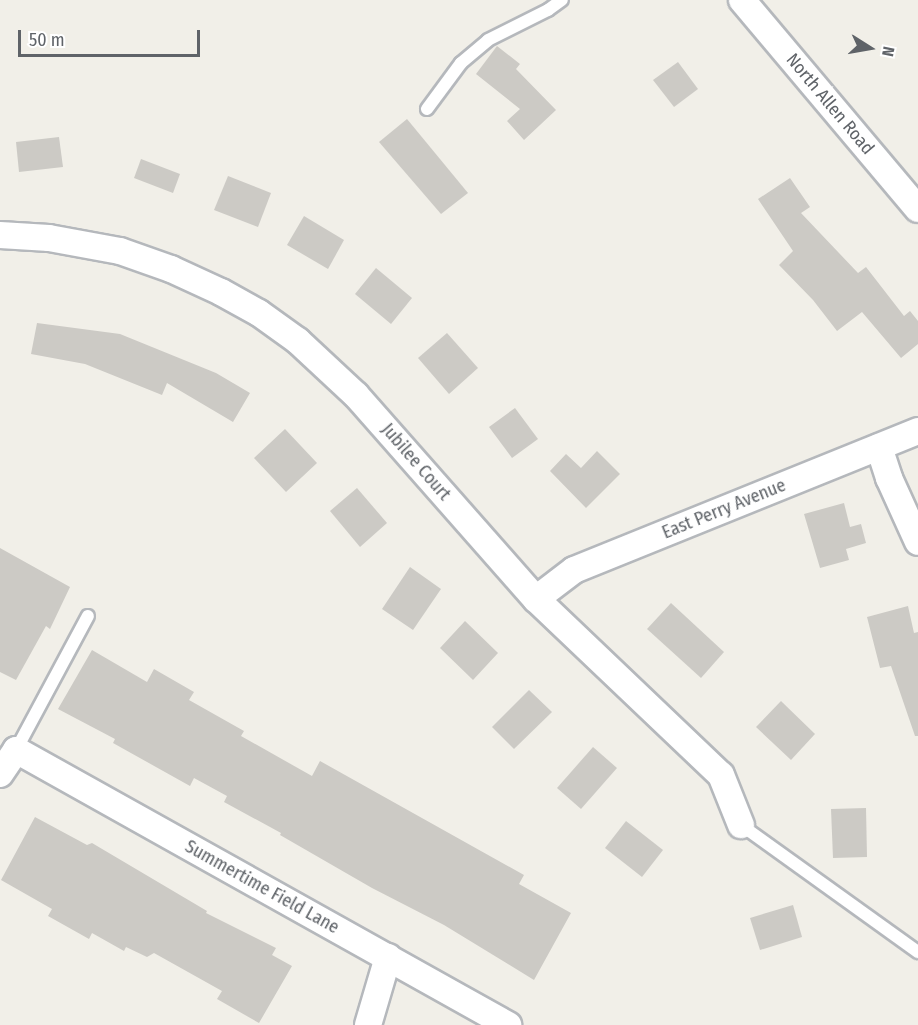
<!DOCTYPE html>
<style>
body{margin:0}
#map{position:relative;width:918px;height:1025px;overflow:hidden;background:#f1efe8;font-family:"Fira Sans Condensed",sans-serif}
div>[style]{position:absolute}
[style*='--x']{left:calc(var(--x)*1px);top:calc(var(--y)*1px);width:calc(var(--w)*1px);rotate:calc(var(--a)*1deg)}
.building>*{inset:0;background:#cccac5}
.roads{filter:drop-shadow(2px 0 #b5b8bc) drop-shadow(-2px 0 #b5b8bc) drop-shadow(0 2px #b5b8bc) drop-shadow(0 -2px #b5b8bc)}
.service>*{height:12px;margin:-6px;padding:0 6px;transform-origin:6px;border-radius:6px;background:#fff}
.minor>*{height:26px;margin:-13px;padding:0 13px;transform-origin:13px;border-radius:13px;background:#fff}
span{translate:-50% -50%;white-space:nowrap;text-align:center;line-height:1.15;-webkit-text-stroke:4.5px #fff;paint-order:stroke}
.street-label{font-size:18px;color:#5f6368}
.north{position:absolute;left:840px;top:18px;width:60px;height:60px;-webkit-text-stroke:4px #fff;paint-order:stroke;rotate:101deg;font-size:16px;font-weight:700;line-height:24px;text-align:center;color:#5f6368}
.north::after{content:'';display:block;margin:auto;width:21px;height:27px;background:#5f6368;clip-path:polygon(50% 0,100% 100%,50% 72%,0 100%)}
.scale{position:absolute;left:18px;top:30px;width:182px;height:27px;box-sizing:border-box;border:3px solid #5f6368;border-top:0;padding-left:8px;font-size:18px;line-height:21px;white-space:nowrap;color:#5f6368;-webkit-text-stroke:4px #fff;paint-order:stroke}
</style>
<div id="map">
<div class="building">
<div style="clip-path:polygon(497px 46px,520px 64px,516px 69px,556px 110px,524px 140px,507px 121px,520px 109px,476px 74px)"></div>
<div style="clip-path:polygon(678px 62px,698px 89px,674px 107px,653px 80px)"></div>
<div style="clip-path:polygon(407px 119px,468px 193px,441px 214px,379px 142px)"></div>
<div style="clip-path:polygon(59px 137px,63px 167px,19px 172px,16px 142px)"></div>
<div style="clip-path:polygon(141px 159px,180px 174px,173px 193px,134px 178px)"></div>
<div style="clip-path:polygon(228px 176px,271px 193px,258px 227px,214px 210px)"></div>
<div style="clip-path:polygon(790px 178px,810px 207px,801px 213px,858px 273px,866px 267px,904px 316px,910px 311px,918px 321px,918px 344px,901px 358px,862px 312px,837px 331px,813px 300px,779px 265px,793px 251px,758px 199px)"></div>
<div style="clip-path:polygon(304px 216px,344px 240px,328px 269px,287px 245px)"></div>
<div style="clip-path:polygon(376px 268px,412px 298px,391px 324px,355px 294px)"></div>
<div style="clip-path:polygon(37px 323px,120px 334px,216px 373px,250px 393px,233px 422px,167px 383px,162px 395px,85px 364px,31px 354px)"></div>
<div style="clip-path:polygon(447px 333px,478px 368px,449px 394px,418px 358px)"></div>
<div style="clip-path:polygon(515px 408px,538px 439px,512px 458px,489px 427px)"></div>
<div style="clip-path:polygon(285px 429px,317px 463px,286px 492px,254px 458px)"></div>
<div style="clip-path:polygon(597px 451px,620px 474px,586px 508px,550px 471px,566px 454px,581px 468px)"></div>
<div style="clip-path:polygon(357px 488px,387px 523px,360px 547px,330px 511px)"></div>
<div style="clip-path:polygon(844px 503px,850px 527px,861px 524px,866px 543px,846px 549px,849px 560px,820px 568px,804px 514px)"></div>
<div style="clip-path:polygon(0 548px,70px 587px,50px 629px,46px 626px,16px 680px,0 672px)"></div>
<div style="clip-path:polygon(410px 567px,441px 589px,413px 630px,382px 609px)"></div>
<div style="clip-path:polygon(671px 603px,724px 652px,701px 678px,647px 629px)"></div>
<div style="clip-path:polygon(908px 606px,914px 633px,918px 632px,918px 736px,915px 736px,891px 666px,880px 668px,867px 617px)"></div>
<div style="clip-path:polygon(465px 621px,498px 653px,473px 680px,440px 648px)"></div>
<div style="clip-path:polygon(92px 650px,147px 682px,154px 669px,194px 692px,189px 700px,244px 731px,241px 736px,312px 776px,320px 761px,524px 875px,519px 884px,571px 913px,534px 980px,444px 925px,372px 888px,280px 835px,281px 833px,224px 802px,227px 796px,194px 778px,190px 786px,113px 743px,115px 739px,58px 709px)"></div>
<div style="clip-path:polygon(529px 690px,552px 712px,514px 749px,492px 727px)"></div>
<div style="clip-path:polygon(781px 701px,815px 734px,791px 760px,756px 727px)"></div>
<div style="clip-path:polygon(593px 747px,617px 768px,581px 809px,557px 788px)"></div>
<div style="clip-path:polygon(866px 808px,867px 857px,833px 858px,831px 809px)"></div>
<div style="clip-path:polygon(35px 817px,87px 845px,92px 843px,207px 911px,206px 913px,276px 948px,272px 955px,292px 966px,259px 1023px,217px 999px,222px 991px,154px 953px,147px 957px,126px 947px,124px 951px,92px 933px,89px 939px,48px 916px,52px 909px,1px 880px)"></div>
<div style="clip-path:polygon(626px 821px,663px 850px,642px 877px,605px 848px)"></div>
<div style="clip-path:polygon(793px 905px,802px 937px,760px 950px,750px 918px)"></div>
</div>
<div class="roads">
<div class="service">
<div style="--x:427;--y:109;--w:57;--a:-53.5"></div>
<div style="--x:461;--y:63;--w:35;--a:-40"></div>
<div style="--x:488;--y:40;--w:67;--a:-26.6"></div>
<div style="--x:548;--y:10;--w:17;--a:-36"></div>
<div style="--x:16;--y:750;--w:152;--a:-61.8"></div>
<div style="--x:741;--y:825;--w:218;--a:35.7"></div>
</div>
<div class="minor">
<div style="--x:742;--y:0;--w:273;--a:49.9"></div>
<div style="--x:0;--y:235;--w:49;--a:3.5"></div>
<div style="--x:49;--y:238;--w:72;--a:10.4"></div>
<div style="--x:120;--y:251;--w:54;--a:19.4"></div>
<div style="--x:171;--y:269;--w:55;--a:24.7"></div>
<div style="--x:221;--y:292;--w:43;--a:28.9"></div>
<div style="--x:259;--y:313;--w:48;--a:35.7"></div>
<div style="--x:298;--y:341;--w:79;--a:43"></div>
<div style="--x:356;--y:395;--w:272;--a:48.6"></div>
<div style="--x:536;--y:599;--w:255;--a:43.6"></div>
<div style="--x:721;--y:775;--w:54;--a:68.2"></div>
<div style="--x:879;--y:447;--w:33;--a:72"></div>
<div style="--x:889;--y:478;--w:70;--a:65.6"></div>
<div style="--x:536;--y:599;--w:48;--a:-37.3"></div>
<div style="--x:574;--y:570;--w:371;--a:-22"></div>
<div style="--x:0;--y:774;--w:29;--a:-56"></div>
<div style="--x:16;--y:750;--w:564;--a:29.2"></div>
<div style="--x:368;--y:1025;--w:71;--a:-73.6"></div>
</div>
</div>
<div class="street-label">
<span style="left:830px;top:104px;rotate:50deg">North Allen Road</span>
<span style="left:416px;top:462px;rotate:49deg">Jubilee Court</span>
<span style="left:724px;top:509px;rotate:-22deg">East Perry Avenue</span>
<span style="left:262px;top:887px;rotate:29deg">Summertime Field Lane</span>
</div>
<div class="north">N</div>
<div class="scale">50 m</div>
</div>
